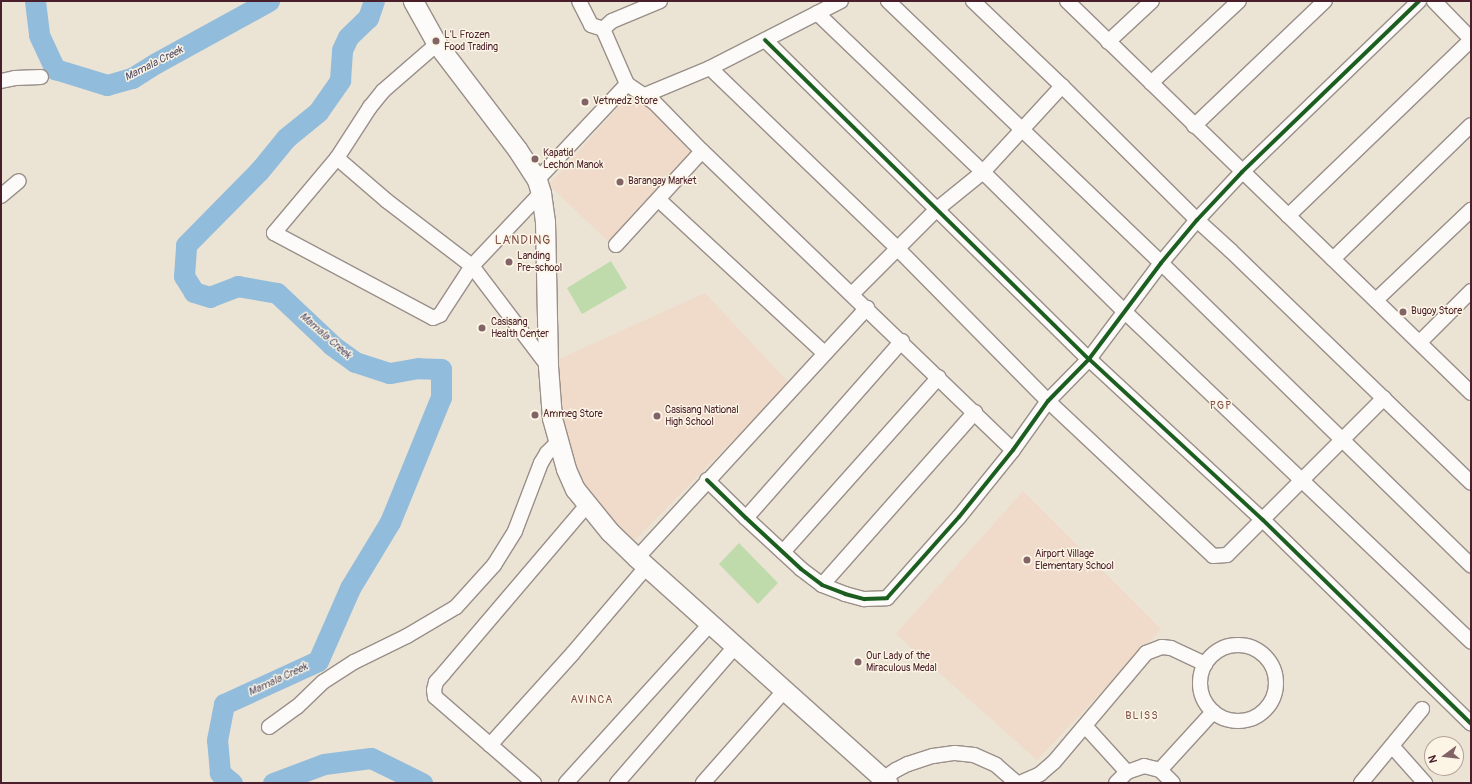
<!DOCTYPE html>
<style>
body{margin:0}
#map{position:relative;width:1472px;height:784px;overflow:hidden;background:#ebe3d4;font-family:Pangolin,sans-serif}
div>[style]{position:absolute}
[style*='--x']{left:calc(var(--x)*1px);top:calc(var(--y)*1px);width:calc(var(--w)*1px);rotate:calc(var(--a)*1deg)}
.built>*{inset:0;background:#f0dac9}
.green>*{inset:0;background:#bfdbab}
.river>*{height:21px;margin:-10.5px;padding:0 10.5px;transform-origin:10.5px;border-radius:10.5px;background:#92bcdc}
.roads{filter:drop-shadow(1px 0 #9a8f89) drop-shadow(-1px 0 #9a8f89) drop-shadow(0 1px #9a8f89) drop-shadow(0 -1px #9a8f89)}
.street>*{height:14px;margin:-7px;padding:0 7px;transform-origin:7px;border-radius:7px;background:#fcfbf9}
.street>.ring{margin:-7px;padding:0;box-sizing:content-box;background:none;border:14px solid #fcfbf9;border-radius:50%}
.secondary>*{height:19px;margin:-9.5px;padding:0 9.5px;transform-origin:9.5px;border-radius:9.5px;background:#fcfbf9}
.cycleway>*{height:4px;margin:-2px;padding:0 2px;transform-origin:2px;border-radius:2px;background:#1b5e20}
.dots>*{width:11px;height:11px;translate:-50% -50%;box-sizing:border-box;border:2px solid #fcf5e5;border-radius:50%}
span{translate:-50% -50%;white-space:nowrap;text-align:center;line-height:1.15;-webkit-text-stroke:3px #fcf5e5;paint-order:stroke}
.poi-label{font-size:10px;color:#4a1f2b}
.left{translate:0 -50%;text-align:left}
.water-label{font-size:11px;color:#56506a;font-style:italic}
.neighbourhood-label{font-size:11px;color:#7e4e49;letter-spacing:1px}
.quarter-label{font-size:12px;color:#7e4e49;letter-spacing:1px}
.frame{position:absolute;inset:0;border:2px solid #4a1f2b;pointer-events:none}
.north{position:absolute;left:1424px;top:736px;width:40px;height:40px;box-sizing:border-box;background:#fcf5e5;border:1px solid #b59f9b;border-radius:50%;rotate:255deg;font-size:11px;font-weight:700;line-height:16px;text-align:center;color:#4a1f2b}
.north::after{content:'';display:block;margin:auto;width:14px;height:18px;background:#826466;clip-path:polygon(50% 0,100% 100%,50% 72%,0 100%)}
</style>
<div id="map">
<div class="built">
<div style="clip-path:polygon(632px 92px,695px 151px,611px 244px,549px 185px)"></div>
<div style="clip-path:polygon(705px 293px,789px 383px,634px 541px,593px 506px,564px 443px,555px 361px)"></div>
<div style="clip-path:polygon(1023px 491px,1161px 629px,1037px 760px,896px 634px)"></div>
</div>
<div class="green">
<div style="clip-path:polygon(611px 261px,627px 288px,582px 314px,567px 288px)"></div>
<div style="clip-path:polygon(739px 543px,778px 583px,758px 604px,719px 564px)"></div>
</div>
<div class="river">
<div style="--x:35;--y:1;--w:34;--a:83"></div>
<div style="--x:39;--y:35;--w:38;--a:65"></div>
<div style="--x:55;--y:69;--w:54;--a:17.1"></div>
<div style="--x:107;--y:85;--w:26;--a:-16"></div>
<div style="--x:132;--y:78;--w:28;--a:-32"></div>
<div style="--x:156;--y:63;--w:129;--a:-28.8"></div>
<div style="--x:232;--y:783;--w:16;--a:-140"></div>
<div style="--x:220;--y:773;--w:33;--a:-95"></div>
<div style="--x:217;--y:740;--w:37;--a:-79"></div>
<div style="--x:224;--y:704;--w:103;--a:-24.6"></div>
<div style="--x:318;--y:661;--w:80;--a:-66.3"></div>
<div style="--x:350;--y:588;--w:77;--a:-58.8"></div>
<div style="--x:390;--y:522;--w:135;--a:-67.8"></div>
<div style="--x:441;--y:397;--w:28;--a:-90"></div>
<div style="--x:441;--y:369;--w:23;--a:-178"></div>
<div style="--x:418;--y:368;--w:29;--a:170"></div>
<div style="--x:389;--y:373;--w:36;--a:-162"></div>
<div style="--x:355;--y:362;--w:29;--a:-144"></div>
<div style="--x:332;--y:345;--w:76;--a:-136.6"></div>
<div style="--x:277;--y:293;--w:40;--a:-170"></div>
<div style="--x:238;--y:286;--w:30;--a:159"></div>
<div style="--x:210;--y:297;--w:17;--a:-163"></div>
<div style="--x:194;--y:292;--w:19;--a:-122"></div>
<div style="--x:184;--y:276;--w:31;--a:-86"></div>
<div style="--x:186;--y:245;--w:104;--a:-45.4"></div>
<div style="--x:259;--y:171;--w:43;--a:-50.7"></div>
<div style="--x:286;--y:138;--w:41;--a:-39.1"></div>
<div style="--x:318;--y:112;--w:39;--a:-55"></div>
<div style="--x:340;--y:80;--w:30;--a:-86"></div>
<div style="--x:342;--y:50;--w:14;--a:-65"></div>
<div style="--x:348;--y:37;--w:28;--a:-44"></div>
<div style="--x:368;--y:18;--w:18;--a:-71"></div>
<div style="--x:273;--y:783;--w:54;--a:-20.4"></div>
<div style="--x:324;--y:764;--w:47;--a:-7.3"></div>
<div style="--x:371;--y:758;--w:57;--a:26.1"></div>
</div>
<div class="roads">
<div class="street">
<div style="--x:579;--y:1;--w:27;--a:63"></div>
<div style="--x:591;--y:25;--w:13;--a:18"></div>
<div style="--x:603;--y:29;--w:60;--a:66.4"></div>
<div style="--x:627;--y:84;--w:32;--a:34"></div>
<div style="--x:654;--y:102;--w:69;--a:45.6"></div>
<div style="--x:702;--y:151;--w:431;--a:43.9"></div>
<div style="--x:888;--y:1;--w:378;--a:43.8"></div>
<div style="--x:1161;--y:263;--w:433;--a:44.3"></div>
<div style="--x:973;--y:1;--w:123;--a:43.7"></div>
<div style="--x:1062;--y:86;--w:190;--a:44.8"></div>
<div style="--x:1197;--y:220;--w:45;--a:42.3"></div>
<div style="--x:1230;--y:250;--w:335;--a:44"></div>
<div style="--x:1067;--y:1;--w:563;--a:44.14"></div>
<div style="--x:1434;--y:1;--w:53;--a:45.8"></div>
<div style="--x:817;--y:13;--w:230;--a:43.8"></div>
<div style="--x:983;--y:172;--w:199;--a:44.6"></div>
<div style="--x:1125;--y:312;--w:478;--a:43.6"></div>
<div style="--x:603;--y:29;--w:12;--a:-42"></div>
<div style="--x:612;--y:21;--w:52;--a:-22.6"></div>
<div style="--x:765;--y:40;--w:455;--a:44.6"></div>
<div style="--x:1089;--y:359;--w:237;--a:42.8"></div>
<div style="--x:1263;--y:520;--w:291;--a:44.4"></div>
<div style="--x:1108;--y:42;--w:60;--a:-43"></div>
<div style="--x:437;--y:44;--w:72;--a:139"></div>
<div style="--x:383;--y:91;--w:21;--a:129"></div>
<div style="--x:370;--y:107;--w:61;--a:122.9"></div>
<div style="--x:337;--y:158;--w:98;--a:130"></div>
<div style="--x:274;--y:233;--w:180;--a:28.1"></div>
<div style="--x:433;--y:318;--w:8;--a:-23"></div>
<div style="--x:440;--y:315;--w:59;--a:-56.9"></div>
<div style="--x:472;--y:266;--w:100;--a:-46.6"></div>
<div style="--x:710;--y:68;--w:260;--a:43.9"></div>
<div style="--x:897;--y:248;--w:215;--a:45.4"></div>
<div style="--x:1048;--y:401;--w:226;--a:43.2"></div>
<div style="--x:1213;--y:556;--w:14;--a:-4"></div>
<div style="--x:1227;--y:555;--w:222;--a:-45"></div>
<div style="--x:1;--y:81;--w:14;--a:-12"></div>
<div style="--x:15;--y:78;--w:26;--a:-2"></div>
<div style="--x:1151;--y:83;--w:120;--a:-43"></div>
<div style="--x:645;--y:95;--w:70;--a:-22.6"></div>
<div style="--x:710;--y:68;--w:147;--a:-27.1"></div>
<div style="--x:1194;--y:126;--w:181;--a:-43.7"></div>
<div style="--x:337;--y:158;--w:66;--a:40.7"></div>
<div style="--x:387;--y:201;--w:107;--a:37.4"></div>
<div style="--x:472;--y:266;--w:126;--a:52.8"></div>
<div style="--x:537;--y:180;--w:132;--a:-46.8"></div>
<div style="--x:1;--y:196;--w:23;--a:-40"></div>
<div style="--x:659;--y:200;--w:225;--a:42.8"></div>
<div style="--x:1288;--y:216;--w:254;--a:-43.9"></div>
<div style="--x:616;--y:245;--w:127;--a:-47.5"></div>
<div style="--x:1333;--y:259;--w:192;--a:-44.2"></div>
<div style="--x:852;--y:294;--w:119;--a:-45"></div>
<div style="--x:936;--y:210;--w:60;--a:-39"></div>
<div style="--x:983;--y:172;--w:117;--a:-47.4"></div>
<div style="--x:1376;--y:300;--w:131;--a:-43.5"></div>
<div style="--x:1420;--y:342;--w:72;--a:-45"></div>
<div style="--x:707;--y:480;--w:54;--a:44.3"></div>
<div style="--x:746;--y:518;--w:75;--a:42.8"></div>
<div style="--x:801;--y:569;--w:26;--a:37"></div>
<div style="--x:822;--y:585;--w:25;--a:21"></div>
<div style="--x:845;--y:594;--w:20;--a:15"></div>
<div style="--x:864;--y:599;--w:23;--a:-2"></div>
<div style="--x:887;--y:598;--w:108;--a:-48.4"></div>
<div style="--x:959;--y:517;--w:86;--a:-51.1"></div>
<div style="--x:1013;--y:450;--w:60;--a:-54.5"></div>
<div style="--x:1048;--y:401;--w:59;--a:-45.7"></div>
<div style="--x:1089;--y:359;--w:120;--a:-53.1"></div>
<div style="--x:1161;--y:263;--w:56;--a:-50.1"></div>
<div style="--x:1197;--y:220;--w:66;--a:-46.8"></div>
<div style="--x:1242;--y:172;--w:246;--a:-44"></div>
<div style="--x:746;--y:518;--w:236;--a:-48.6"></div>
<div style="--x:783;--y:552;--w:234;--a:-48.3"></div>
<div style="--x:637;--y:558;--w:340;--a:-47.4"></div>
<div style="--x:822;--y:585;--w:231;--a:-48.5"></div>
<div class="ring" style="left:1200px;top:645px;width:62px;height:62px"></div>
<div style="--x:269;--y:727;--w:34;--a:-36"></div>
<div style="--x:297;--y:707;--w:36;--a:-44"></div>
<div style="--x:323;--y:682;--w:37;--a:-33"></div>
<div style="--x:354;--y:662;--w:59;--a:-26.1"></div>
<div style="--x:407;--y:636;--w:57;--a:-30.6"></div>
<div style="--x:456;--y:607;--w:57;--a:-47.9"></div>
<div style="--x:494;--y:565;--w:40;--a:-58"></div>
<div style="--x:515;--y:531;--w:73;--a:-69.1"></div>
<div style="--x:541;--y:463;--w:12;--a:-59"></div>
<div style="--x:547;--y:453;--w:16;--a:-45"></div>
<div style="--x:1086;--y:727;--w:61;--a:47.7"></div>
<div style="--x:490;--y:745;--w:124;--a:-47.9"></div>
<div style="--x:573;--y:653;--w:114;--a:-49.6"></div>
<div style="--x:1392;--y:746;--w:50;--a:48.3"></div>
<div style="--x:1160;--y:770;--w:79;--a:-47.6"></div>
<div style="--x:534;--y:783;--w:131;--a:-139"></div>
<div style="--x:435;--y:697;--w:7;--a:-98"></div>
<div style="--x:434;--y:690;--w:8;--a:-76"></div>
<div style="--x:436;--y:682;--w:12;--a:-48"></div>
<div style="--x:444;--y:673;--w:221;--a:-49.6"></div>
<div style="--x:566;--y:783;--w:215;--a:-47.8"></div>
<div style="--x:617;--y:783;--w:180;--a:-49.1"></div>
<div style="--x:703;--y:783;--w:123;--a:-48.6"></div>
<div style="--x:881;--y:783;--w:4;--a:-63"></div>
<div style="--x:883;--y:779;--w:16;--a:-35"></div>
<div style="--x:896;--y:770;--w:13;--a:-27"></div>
<div style="--x:908;--y:764;--w:26;--a:-18"></div>
<div style="--x:933;--y:756;--w:22;--a:-8"></div>
<div style="--x:955;--y:753;--w:19;--a:6"></div>
<div style="--x:974;--y:755;--w:24;--a:24"></div>
<div style="--x:996;--y:765;--w:28;--a:41"></div>
<div style="--x:1020;--y:783;--w:22;--a:-24"></div>
<div style="--x:1040;--y:774;--w:18;--a:-41"></div>
<div style="--x:1054;--y:762;--w:143;--a:-49.8"></div>
<div style="--x:1146;--y:653;--w:17;--a:-21"></div>
<div style="--x:1162;--y:647;--w:9;--a:6"></div>
<div style="--x:1171;--y:648;--w:38;--a:25"></div>
<div style="--x:1116;--y:783;--w:16;--a:-45"></div>
<div style="--x:1127;--y:772;--w:18;--a:-19"></div>
<div style="--x:1144;--y:766;--w:16;--a:14"></div>
<div style="--x:1160;--y:770;--w:18;--a:45"></div>
<div style="--x:1361;--y:783;--w:96;--a:-50.5"></div>
</div>
<div class="secondary">
<div style="--x:413;--y:1;--w:49;--a:60.8"></div>
<div style="--x:437;--y:44;--w:132;--a:52.7"></div>
<div style="--x:517;--y:149;--w:37;--a:57"></div>
<div style="--x:537;--y:180;--w:14;--a:73"></div>
<div style="--x:541;--y:193;--w:29;--a:82"></div>
<div style="--x:545;--y:222;--w:144;--a:88.8"></div>
<div style="--x:548;--y:366;--w:52;--a:85.6"></div>
<div style="--x:552;--y:418;--w:53;--a:74.6"></div>
<div style="--x:566;--y:469;--w:22;--a:66"></div>
<div style="--x:575;--y:489;--w:55;--a:50.9"></div>
<div style="--x:610;--y:532;--w:37;--a:44"></div>
<div style="--x:637;--y:558;--w:337;--a:41.9"></div>
</div>
</div>
<div class="cycleway">
<div style="--x:765;--y:40;--w:455;--a:44.6"></div>
<div style="--x:1089;--y:359;--w:237;--a:42.8"></div>
<div style="--x:1263;--y:520;--w:291;--a:44.4"></div>
<div style="--x:707;--y:480;--w:54;--a:44.3"></div>
<div style="--x:746;--y:518;--w:75;--a:42.8"></div>
<div style="--x:801;--y:569;--w:26;--a:37"></div>
<div style="--x:822;--y:585;--w:25;--a:21"></div>
<div style="--x:845;--y:594;--w:20;--a:15"></div>
<div style="--x:864;--y:599;--w:23;--a:-2"></div>
<div style="--x:887;--y:598;--w:108;--a:-48.4"></div>
<div style="--x:959;--y:517;--w:86;--a:-51.1"></div>
<div style="--x:1013;--y:450;--w:60;--a:-54.5"></div>
<div style="--x:1048;--y:401;--w:59;--a:-45.7"></div>
<div style="--x:1089;--y:359;--w:120;--a:-53.1"></div>
<div style="--x:1161;--y:263;--w:56;--a:-50.1"></div>
<div style="--x:1197;--y:220;--w:66;--a:-46.8"></div>
<div style="--x:1242;--y:172;--w:246;--a:-44"></div>
</div>
<div class="dots">
<div style="left:436px;top:41px;background:#826466"></div>
<div style="left:585px;top:102px;background:#826466"></div>
<div style="left:535px;top:159px;background:#826466"></div>
<div style="left:620px;top:182px;background:#826466"></div>
<div style="left:509px;top:262px;background:#826466"></div>
<div style="left:1403px;top:312px;background:#826466"></div>
<div style="left:482px;top:328px;background:#826466"></div>
<div style="left:535px;top:415px;background:#826466"></div>
<div style="left:657px;top:416px;background:#826466"></div>
<div style="left:1027px;top:560px;background:#826466"></div>
<div style="left:858px;top:662px;background:#826466"></div>
</div>
<div class="poi-label">
<span class="left" style="left:444px;top:41px">L'L Frozen<br>Food Trading</span>
<span class="left" style="left:593px;top:102px">Vetmedz Store</span>
<span class="left" style="left:543px;top:159px">Kapatid<br>Lechon Manok</span>
<span class="left" style="left:628px;top:182px">Barangay Market</span>
<span class="left" style="left:517px;top:262px">Landing<br>Pre-school</span>
<span class="left" style="left:1411px;top:312px">Bugoy Store</span>
<span class="left" style="left:491px;top:328px">Casisang<br>Health Center</span>
<span class="left" style="left:665px;top:416px">Casisang National<br>High School</span>
<span class="left" style="left:543px;top:415px">Ammeg Store</span>
<span class="left" style="left:1035px;top:560px">Airport Village<br>Elementary School</span>
<span class="left" style="left:866px;top:662px">Our Lady of the<br>Miraculous Medal</span>
</div>
<div class="water-label">
<span style="left:154px;top:64px;rotate:-27deg">Mamala Creek</span>
<span style="left:325px;top:336px;rotate:41deg">Mamala Creek</span>
<span style="left:278px;top:680px;rotate:-25deg">Mamala Creek</span>
</div>
<div class="neighbourhood-label">
<span style="left:1221px;top:406px">PGP</span>
<span style="left:592px;top:700px">AVINCA</span>
<span style="left:1142px;top:716px">BLISS</span>
</div>
<div class="quarter-label">
<span style="left:523px;top:241px">LANDING</span>
</div>
<div class="frame"></div>
<div class="north">N</div>
</div>
